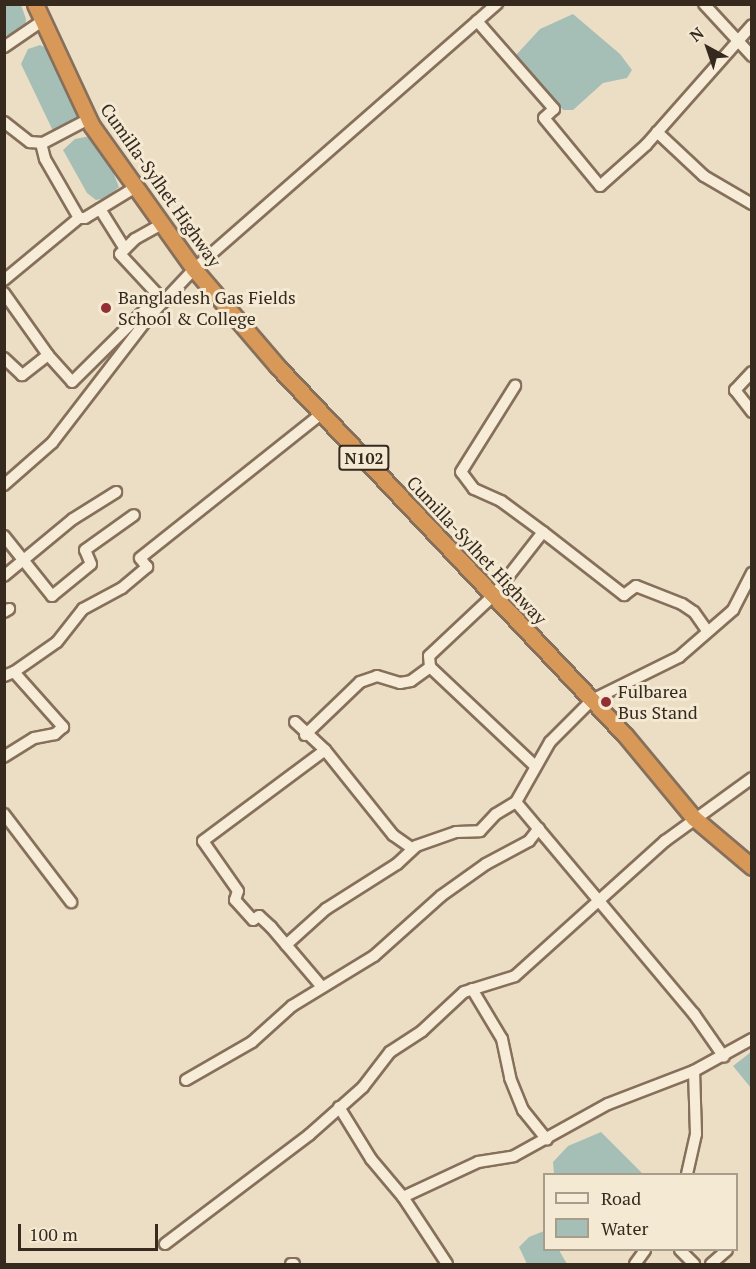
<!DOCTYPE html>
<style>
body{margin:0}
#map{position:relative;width:756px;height:1269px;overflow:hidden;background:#ecdec4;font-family:"PT Serif",serif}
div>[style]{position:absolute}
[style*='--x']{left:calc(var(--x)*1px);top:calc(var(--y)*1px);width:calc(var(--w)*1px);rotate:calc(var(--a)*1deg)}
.water>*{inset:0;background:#a6bfb6}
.roads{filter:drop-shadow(2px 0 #86705b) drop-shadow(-2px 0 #86705b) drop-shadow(0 2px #86705b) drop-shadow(0 -2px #86705b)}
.minor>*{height:10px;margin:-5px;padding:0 5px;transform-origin:5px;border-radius:5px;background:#f7ecd7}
.highway>*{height:15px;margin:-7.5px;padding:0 7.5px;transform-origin:7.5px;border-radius:7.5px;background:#d89958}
.dots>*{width:16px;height:16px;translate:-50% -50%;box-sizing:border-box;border:3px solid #f4e9d3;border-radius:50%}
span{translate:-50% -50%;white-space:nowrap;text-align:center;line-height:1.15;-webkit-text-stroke:6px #f4e9d3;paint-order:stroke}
.shield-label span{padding:2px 4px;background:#f4e9d3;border:2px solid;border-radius:4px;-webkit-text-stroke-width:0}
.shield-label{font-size:16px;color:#36291e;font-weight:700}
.street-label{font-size:18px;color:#36291e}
.poi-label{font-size:18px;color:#36291e}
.left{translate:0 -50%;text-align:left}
.frame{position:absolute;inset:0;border:6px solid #36291e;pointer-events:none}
.legend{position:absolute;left:543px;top:1173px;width:195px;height:78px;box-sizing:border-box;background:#f4e9d3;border:2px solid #a89c8b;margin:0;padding:8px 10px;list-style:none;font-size:18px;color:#36291e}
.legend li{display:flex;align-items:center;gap:12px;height:30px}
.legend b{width:30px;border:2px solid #a89c8b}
.north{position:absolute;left:678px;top:18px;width:60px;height:60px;-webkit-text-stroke:4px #f4e9d3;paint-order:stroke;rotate:320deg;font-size:16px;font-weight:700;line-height:24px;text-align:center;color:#36291e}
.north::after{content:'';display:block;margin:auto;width:21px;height:27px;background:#36291e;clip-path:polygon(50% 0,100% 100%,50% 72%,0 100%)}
.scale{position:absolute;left:18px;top:1224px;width:140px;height:27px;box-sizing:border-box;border:3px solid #36291e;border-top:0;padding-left:8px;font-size:18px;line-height:21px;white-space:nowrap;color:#36291e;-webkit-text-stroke:4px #f4e9d3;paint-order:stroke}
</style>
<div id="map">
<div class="water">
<div style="clip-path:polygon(5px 5px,21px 5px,26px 19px,25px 28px,5px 36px)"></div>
<div style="clip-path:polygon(573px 14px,620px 54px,632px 70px,627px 78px,603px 83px,573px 110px,563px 110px,516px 55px,540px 29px)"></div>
<div style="clip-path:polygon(40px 45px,48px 49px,78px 119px,54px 133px,21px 64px,28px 49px)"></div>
<div style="clip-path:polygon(90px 136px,111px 167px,119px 187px,106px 198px,96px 200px,87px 193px,63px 150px,75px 139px)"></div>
<div style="clip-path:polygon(751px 1052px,751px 1088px,733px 1066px)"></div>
<div style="clip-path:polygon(601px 1132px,643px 1174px,554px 1174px,553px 1162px,568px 1146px)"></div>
<div style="clip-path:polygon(544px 1231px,544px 1250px,559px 1250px,567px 1264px,527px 1264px,519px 1247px,529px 1237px)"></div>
</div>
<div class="roads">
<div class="minor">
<div style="--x:704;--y:4;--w:71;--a:47.3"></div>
<div style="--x:477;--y:21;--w:117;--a:48.8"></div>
<div style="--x:554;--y:109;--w:13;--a:138"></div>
<div style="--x:544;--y:118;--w:88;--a:50.5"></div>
<div style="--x:600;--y:186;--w:62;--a:-41.7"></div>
<div style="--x:646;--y:145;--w:160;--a:-48.5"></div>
<div style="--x:4;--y:47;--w:46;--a:-34.4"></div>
<div style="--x:4;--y:122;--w:33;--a:38"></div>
<div style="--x:30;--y:142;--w:13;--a:4"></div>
<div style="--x:43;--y:143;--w:52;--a:-27.6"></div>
<div style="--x:657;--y:132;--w:64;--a:43.1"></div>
<div style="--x:704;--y:176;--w:56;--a:30.3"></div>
<div style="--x:41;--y:143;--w:16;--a:76"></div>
<div style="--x:45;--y:159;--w:68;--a:60"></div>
<div style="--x:79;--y:218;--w:6;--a:0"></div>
<div style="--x:85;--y:218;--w:60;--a:-31.3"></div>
<div style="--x:100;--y:209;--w:47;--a:58"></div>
<div style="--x:4;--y:280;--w:97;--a:-39.6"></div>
<div style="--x:4;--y:293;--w:76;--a:54.6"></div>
<div style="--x:48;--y:355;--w:33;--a:142"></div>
<div style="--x:22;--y:375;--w:25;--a:-137"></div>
<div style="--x:48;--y:355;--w:36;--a:48"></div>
<div style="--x:72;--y:382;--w:122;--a:-44.7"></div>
<div style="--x:159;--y:296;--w:57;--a:-132.9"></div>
<div style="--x:120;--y:254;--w:21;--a:-45"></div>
<div style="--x:135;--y:239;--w:31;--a:-29"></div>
<div style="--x:752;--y:372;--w:25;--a:133"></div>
<div style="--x:735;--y:390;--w:28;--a:52"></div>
<div style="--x:4;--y:485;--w:64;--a:-41.2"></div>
<div style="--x:52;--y:443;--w:159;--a:-52.4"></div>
<div style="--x:149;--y:317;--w:66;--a:-46.8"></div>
<div style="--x:194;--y:269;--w:403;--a:-41.2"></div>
<div style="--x:543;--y:532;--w:103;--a:37.9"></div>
<div style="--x:624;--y:595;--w:15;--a:-37"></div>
<div style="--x:636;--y:586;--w:49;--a:21.4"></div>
<div style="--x:682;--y:604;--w:14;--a:34"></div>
<div style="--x:694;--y:612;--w:24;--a:55"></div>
<div style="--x:4;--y:536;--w:77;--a:51.3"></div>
<div style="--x:52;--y:596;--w:50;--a:-39.4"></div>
<div style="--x:91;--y:564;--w:15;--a:-113"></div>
<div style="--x:85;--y:550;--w:60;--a:-35.5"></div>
<div style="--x:4;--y:576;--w:89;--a:-39.6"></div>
<div style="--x:73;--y:519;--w:51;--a:-32.1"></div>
<div style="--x:4;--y:612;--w:6;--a:-31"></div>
<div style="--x:430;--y:667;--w:11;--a:-95"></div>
<div style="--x:429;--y:656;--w:88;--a:-43.2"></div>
<div style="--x:493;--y:596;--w:81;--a:-52"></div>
<div style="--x:543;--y:532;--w:52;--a:-143.6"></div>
<div style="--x:501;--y:501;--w:30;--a:-156"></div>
<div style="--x:474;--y:489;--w:21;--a:-127"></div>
<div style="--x:461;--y:472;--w:102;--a:-57.9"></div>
<div style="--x:14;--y:672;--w:52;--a:-34.9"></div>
<div style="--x:57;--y:642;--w:42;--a:-51.8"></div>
<div style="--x:83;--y:609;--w:44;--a:-28.3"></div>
<div style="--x:122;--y:588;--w:33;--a:-40"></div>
<div style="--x:147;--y:567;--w:11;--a:-128"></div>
<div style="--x:140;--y:558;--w:233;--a:-38.5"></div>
<div style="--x:4;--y:676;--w:11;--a:-22"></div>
<div style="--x:14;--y:672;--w:74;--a:48.3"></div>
<div style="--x:63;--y:727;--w:11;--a:139"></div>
<div style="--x:55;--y:734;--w:21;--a:169"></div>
<div style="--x:34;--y:738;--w:36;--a:148"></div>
<div style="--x:295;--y:722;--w:41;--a:43"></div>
<div style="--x:325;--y:750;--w:109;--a:51.3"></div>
<div style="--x:393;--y:835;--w:24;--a:35"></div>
<div style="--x:305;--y:735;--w:76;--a:-43.9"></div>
<div style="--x:360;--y:682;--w:18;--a:-19"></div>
<div style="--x:377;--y:676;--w:24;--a:17"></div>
<div style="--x:400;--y:683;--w:11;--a:-10"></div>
<div style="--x:411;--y:681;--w:24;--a:-36"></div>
<div style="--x:430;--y:667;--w:144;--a:43.3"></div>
<div style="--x:516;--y:802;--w:277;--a:50"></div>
<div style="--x:694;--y:1014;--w:52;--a:55.1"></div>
<div style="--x:4;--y:814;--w:111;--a:52.7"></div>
<div style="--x:286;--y:945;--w:54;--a:-42"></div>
<div style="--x:326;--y:909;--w:84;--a:-32.4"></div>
<div style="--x:397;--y:864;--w:26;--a:-43"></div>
<div style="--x:416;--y:846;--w:42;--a:-19.3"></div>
<div style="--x:456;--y:832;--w:24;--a:-2"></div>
<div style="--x:480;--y:831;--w:23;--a:-47"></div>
<div style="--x:496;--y:814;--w:23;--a:-31"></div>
<div style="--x:516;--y:802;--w:69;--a:-60.5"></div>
<div style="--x:550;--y:742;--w:59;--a:-45"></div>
<div style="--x:592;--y:700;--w:97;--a:-26.3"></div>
<div style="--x:679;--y:657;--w:72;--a:-41"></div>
<div style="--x:733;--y:610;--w:42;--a:-62.8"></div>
<div style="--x:322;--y:987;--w:79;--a:-130.4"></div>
<div style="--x:271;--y:927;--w:16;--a:-137"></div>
<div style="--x:259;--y:916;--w:7;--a:146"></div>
<div style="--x:253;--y:920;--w:27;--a:-132"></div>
<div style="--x:235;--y:900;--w:9;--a:-72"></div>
<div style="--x:238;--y:891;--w:61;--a:-125"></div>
<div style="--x:203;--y:841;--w:152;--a:-36.7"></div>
<div style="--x:472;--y:989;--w:58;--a:59"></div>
<div style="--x:502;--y:1039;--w:40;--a:78"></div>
<div style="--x:510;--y:1078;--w:35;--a:68"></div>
<div style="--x:523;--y:1110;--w:38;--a:51"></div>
<div style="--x:186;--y:1080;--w:76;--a:-29.9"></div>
<div style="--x:252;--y:1042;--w:54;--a:-42"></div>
<div style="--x:292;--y:1006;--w:96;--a:-31.4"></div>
<div style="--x:374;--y:956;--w:90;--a:-41.8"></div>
<div style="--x:441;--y:896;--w:55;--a:-35.4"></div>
<div style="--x:486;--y:864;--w:49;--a:-28.1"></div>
<div style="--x:529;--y:841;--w:16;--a:-52"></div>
<div style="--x:339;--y:1107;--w:61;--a:58.4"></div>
<div style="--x:371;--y:1159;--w:50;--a:49.9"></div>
<div style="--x:403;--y:1197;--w:83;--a:-25"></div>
<div style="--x:478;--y:1162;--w:36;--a:-9"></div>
<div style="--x:514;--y:1156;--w:107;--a:-29"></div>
<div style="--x:608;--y:1104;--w:92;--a:-21"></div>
<div style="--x:687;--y:1174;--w:41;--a:-77.3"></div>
<div style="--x:696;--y:1134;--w:63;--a:-91.8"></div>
<div style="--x:694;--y:1071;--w:66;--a:-28.9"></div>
<div style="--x:403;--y:1197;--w:80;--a:56.7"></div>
<div style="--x:165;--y:1244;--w:181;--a:-37.1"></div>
<div style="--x:309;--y:1135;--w:72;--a:-41.6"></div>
<div style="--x:363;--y:1087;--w:44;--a:-52.4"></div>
<div style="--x:390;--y:1052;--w:38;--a:-33"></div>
<div style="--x:422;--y:1031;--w:57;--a:-42.9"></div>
<div style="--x:464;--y:992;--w:53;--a:-17.4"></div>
<div style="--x:515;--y:976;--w:202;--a:-42"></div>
<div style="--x:665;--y:841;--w:107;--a:-35.9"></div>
<div style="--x:680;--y:1250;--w:20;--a:45"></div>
<div style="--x:291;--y:1264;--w:3;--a:0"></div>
<div style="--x:635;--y:1264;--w:17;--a:-54"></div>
<div style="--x:711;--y:1264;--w:21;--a:-41"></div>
</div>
<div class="highway">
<div style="--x:35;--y:4;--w:135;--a:65"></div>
<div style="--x:92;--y:126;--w:176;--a:54.5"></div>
<div style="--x:194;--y:269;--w:128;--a:49.4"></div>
<div style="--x:277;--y:366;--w:507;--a:46.68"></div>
<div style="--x:625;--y:735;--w:108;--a:50.3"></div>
<div style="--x:694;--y:818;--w:76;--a:40.2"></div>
</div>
</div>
<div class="dots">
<div style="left:106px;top:308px;background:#922e34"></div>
<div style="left:606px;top:702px;background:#922e34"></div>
</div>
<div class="shield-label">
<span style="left:364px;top:458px">N102</span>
</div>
<div class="street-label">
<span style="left:161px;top:185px;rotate:55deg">Cumilla-Sylhet Highway</span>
<span style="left:477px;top:550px;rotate:47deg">Cumilla-Sylhet Highway</span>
</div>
<div class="poi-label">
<span class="left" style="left:118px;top:308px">Bangladesh Gas Fields<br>School &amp; College</span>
<span class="left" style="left:618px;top:702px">Fulbarea<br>Bus Stand</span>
</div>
<div class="frame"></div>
<ul class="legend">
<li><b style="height:8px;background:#f7ecd7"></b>Road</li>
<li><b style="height:16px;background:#a6bfb6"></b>Water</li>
</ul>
<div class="north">N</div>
<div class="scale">100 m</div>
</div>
